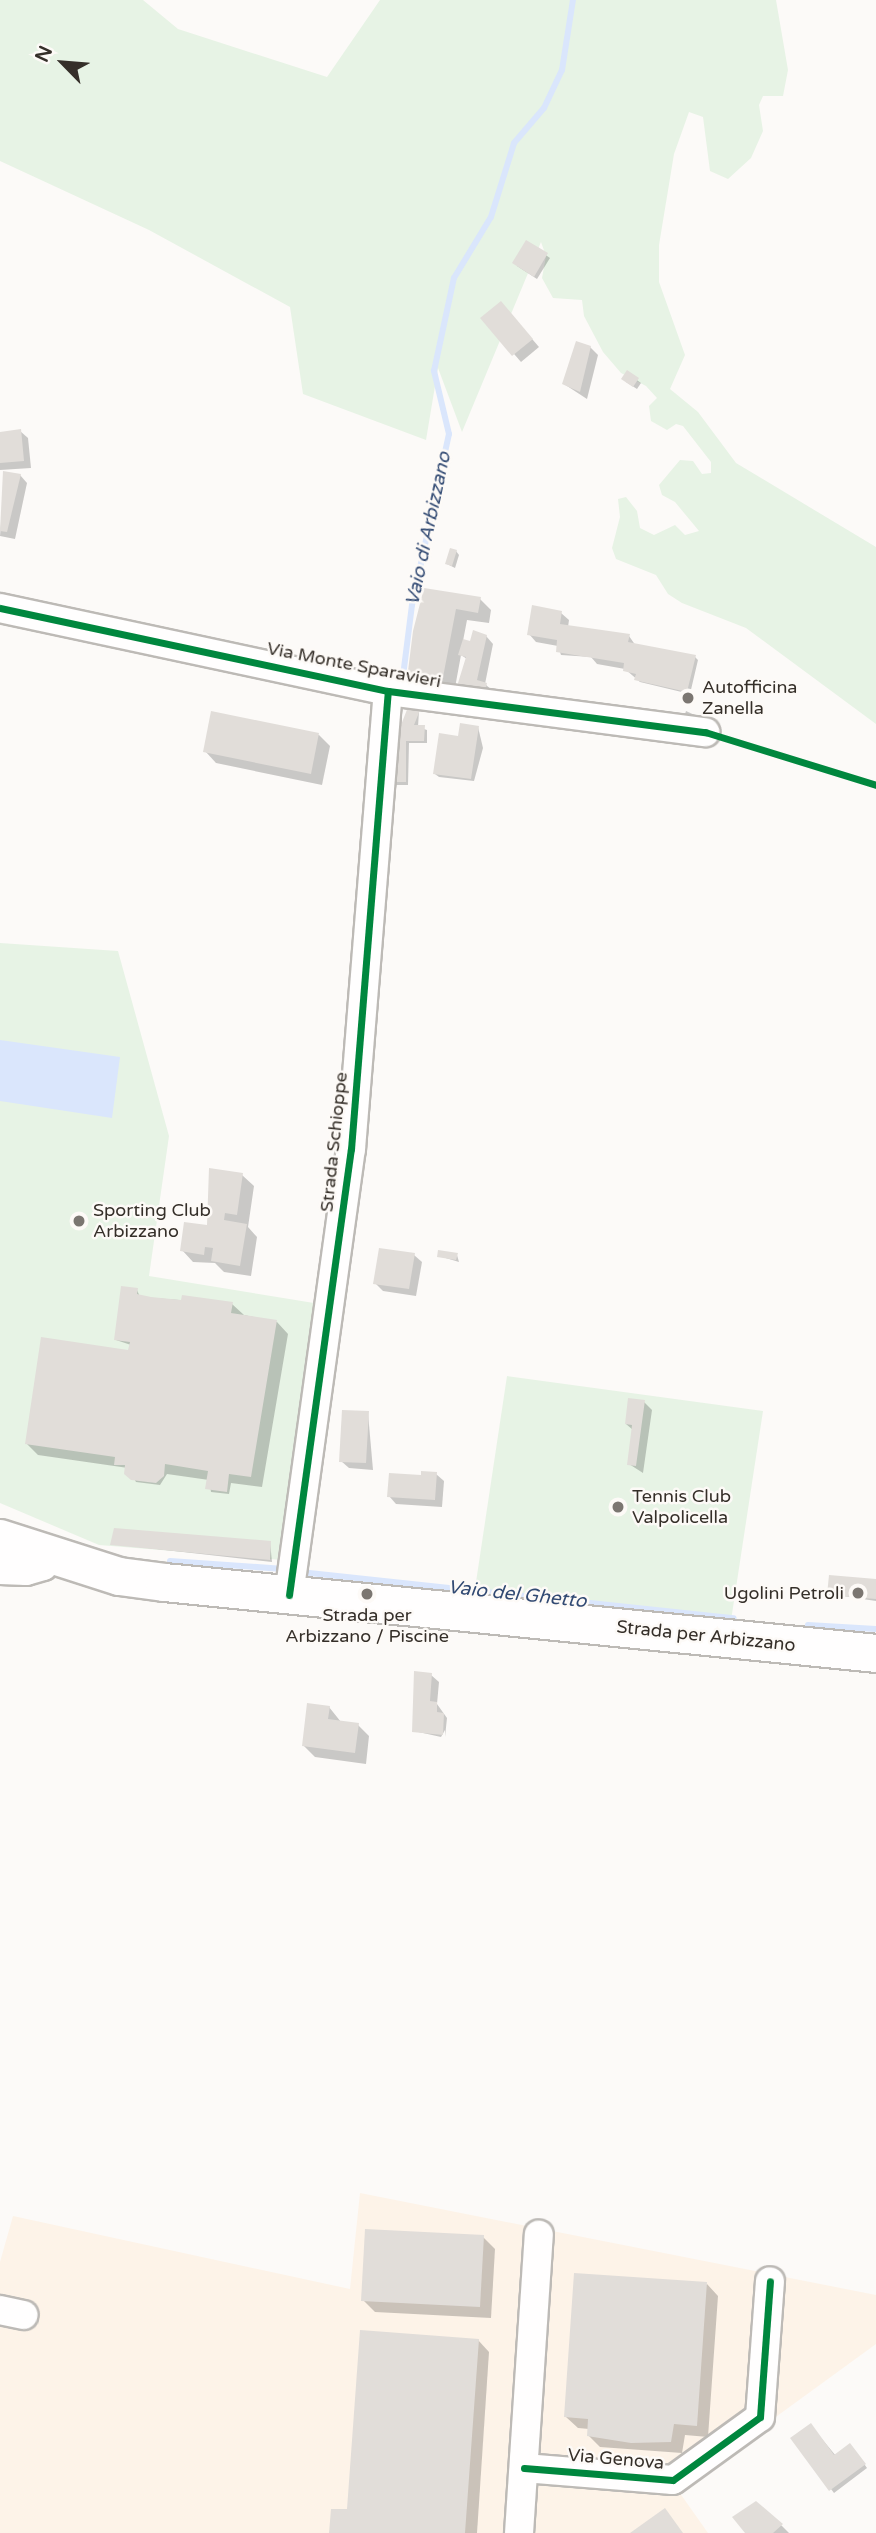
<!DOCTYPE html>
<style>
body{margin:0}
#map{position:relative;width:876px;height:2533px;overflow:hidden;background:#fcfaf8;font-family:"Varela Round",sans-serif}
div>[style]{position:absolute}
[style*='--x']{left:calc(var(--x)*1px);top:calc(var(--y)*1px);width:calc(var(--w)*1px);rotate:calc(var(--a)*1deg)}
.industrial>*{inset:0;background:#fdf3e8}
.green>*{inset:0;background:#e7f3e5}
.water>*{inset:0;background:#dae6fc}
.shadow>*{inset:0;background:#0003}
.stream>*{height:6px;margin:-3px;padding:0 3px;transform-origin:3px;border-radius:3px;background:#dae6fc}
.building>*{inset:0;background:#e1ddd9}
.roads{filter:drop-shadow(2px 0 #bdbab6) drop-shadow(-2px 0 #bdbab6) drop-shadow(0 2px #bdbab6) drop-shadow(0 -2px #bdbab6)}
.minor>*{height:28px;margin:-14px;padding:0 14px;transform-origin:14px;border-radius:14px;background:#fffefe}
.major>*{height:37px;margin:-18.5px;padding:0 18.5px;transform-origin:18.5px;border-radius:18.5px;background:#fffefe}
.cycleway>*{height:7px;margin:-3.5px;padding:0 3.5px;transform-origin:3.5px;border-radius:3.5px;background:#00873e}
.dots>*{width:19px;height:19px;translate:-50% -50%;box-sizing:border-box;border:4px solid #fdfaf7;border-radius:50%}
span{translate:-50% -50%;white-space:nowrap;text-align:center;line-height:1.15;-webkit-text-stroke:5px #fdfaf7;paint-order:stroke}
.street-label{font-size:18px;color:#352f29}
.poi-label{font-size:18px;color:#352f29}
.left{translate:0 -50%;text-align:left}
.right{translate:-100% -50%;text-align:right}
.water-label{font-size:19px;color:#324a73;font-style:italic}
.north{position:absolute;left:28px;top:28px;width:70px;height:70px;-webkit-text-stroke:5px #fdfaf7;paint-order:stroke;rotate:295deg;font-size:19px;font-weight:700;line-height:28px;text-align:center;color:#352f29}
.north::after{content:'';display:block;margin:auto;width:24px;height:32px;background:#352f29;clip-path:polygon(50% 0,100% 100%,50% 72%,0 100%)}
</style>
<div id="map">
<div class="industrial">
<div style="clip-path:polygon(360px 2193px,876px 2295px,876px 2344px,677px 2489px,708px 2533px,0 2533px,0 2262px,13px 2216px,350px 2289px)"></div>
</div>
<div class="green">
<div style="clip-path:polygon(0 0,143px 0,178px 29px,327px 77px,380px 0,776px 0,788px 70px,783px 96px,763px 96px,759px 105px,763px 131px,751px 158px,728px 179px,710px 171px,703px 117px,689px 112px,674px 154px,659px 245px,659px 282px,685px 355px,670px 389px,698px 412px,736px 463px,876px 547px,876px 724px,746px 628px,682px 603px,668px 594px,656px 575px,616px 559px,612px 548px,620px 517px,618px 499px,626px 497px,637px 511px,640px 528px,654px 535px,675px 525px,685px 535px,699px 531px,675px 502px,662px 495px,659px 485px,680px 460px,693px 461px,702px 474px,711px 473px,711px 462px,683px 426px,676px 424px,667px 430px,651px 421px,649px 406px,657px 398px,646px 386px,621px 373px,603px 352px,584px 316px,582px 300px,553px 298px,542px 278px,546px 256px,541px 242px,462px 432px,438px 368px,426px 440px,303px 394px,290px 307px,149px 230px,0 161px)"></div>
<div style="clip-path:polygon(0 943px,118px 951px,169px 1136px,149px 1276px,320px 1304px,283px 1560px,99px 1545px,0 1503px)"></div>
<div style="clip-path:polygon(507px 1376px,763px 1411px,730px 1627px,473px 1602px)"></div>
</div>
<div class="water">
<div style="clip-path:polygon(0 1040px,120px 1057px,112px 1118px,0 1101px)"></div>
</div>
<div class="shadow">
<div style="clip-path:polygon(527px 242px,550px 258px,537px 279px,517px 266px)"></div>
<div style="clip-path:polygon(508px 311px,539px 347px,521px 362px,483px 318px)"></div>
<div style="clip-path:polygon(590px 347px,598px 355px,587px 399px,564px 384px)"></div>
<div style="clip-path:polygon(627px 373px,641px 383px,637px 389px,626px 382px)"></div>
<div style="clip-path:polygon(20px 431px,28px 438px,31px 468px,0 470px,0 433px)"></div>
<div style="clip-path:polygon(5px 473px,20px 475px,27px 483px,15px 539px,0 536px)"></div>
<div style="clip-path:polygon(456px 551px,459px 555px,455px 568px,447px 564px)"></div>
<div style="clip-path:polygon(426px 590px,480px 599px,491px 610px,489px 623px,467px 620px,463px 641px,471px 643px,486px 636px,493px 644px,485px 684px,494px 692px,464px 703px,467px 659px,461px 655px,452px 704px,420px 698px)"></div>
<div style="clip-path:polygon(561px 613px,569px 620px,568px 627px,629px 636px,636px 646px,695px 657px,698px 660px,690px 694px,640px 682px,625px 669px,597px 664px,591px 657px,561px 655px,558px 646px,536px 642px,529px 634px)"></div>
<div style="clip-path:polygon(419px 711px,418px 727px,427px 730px,427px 743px,409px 743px,408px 785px,395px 785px,391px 781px,403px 727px)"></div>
<div style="clip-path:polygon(686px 711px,699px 717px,697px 726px,683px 720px)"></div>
<div style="clip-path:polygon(478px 727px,483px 748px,474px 781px,439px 777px,435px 774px)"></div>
<div style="clip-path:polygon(319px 735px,330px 746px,322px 785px,216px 763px,205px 751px)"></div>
<div style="clip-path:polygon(242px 1175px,254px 1186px,248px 1227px,257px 1237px,251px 1276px,224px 1272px,215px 1263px,193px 1262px,182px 1250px,208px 1227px)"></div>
<div style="clip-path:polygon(414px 1255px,422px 1262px,416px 1296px,383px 1291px,375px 1283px)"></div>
<div style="clip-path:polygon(457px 1255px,459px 1262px,439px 1256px)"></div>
<div style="clip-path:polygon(137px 1290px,140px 1297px,232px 1304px,244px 1315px,277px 1322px,288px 1334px,262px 1487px,231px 1483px,229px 1494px,211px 1492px,209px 1480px,167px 1474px,160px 1485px,136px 1482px,128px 1468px,38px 1455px,27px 1444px,130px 1352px,131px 1345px,116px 1340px)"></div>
<div style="clip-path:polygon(644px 1402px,652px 1410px,643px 1473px,629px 1464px,633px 1430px,626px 1424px)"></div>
<div style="clip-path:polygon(368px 1413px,373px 1470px,349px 1468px,341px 1461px)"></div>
<div style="clip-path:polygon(436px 1474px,444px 1481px,442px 1507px,396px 1504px,389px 1496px)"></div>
<div style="clip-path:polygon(270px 1542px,272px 1562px,112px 1544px)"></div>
<div style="clip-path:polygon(876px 1581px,876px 1601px,829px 1594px)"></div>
<div style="clip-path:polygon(415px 1673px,431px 1675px,439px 1682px,437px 1704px,447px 1718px,445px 1737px,445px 1730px,441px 1737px,414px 1731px)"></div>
<div style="clip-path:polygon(329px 1707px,341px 1722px,358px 1725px,369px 1736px,366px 1764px,315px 1757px,303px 1745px)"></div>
<div style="clip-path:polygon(483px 2237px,495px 2249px,491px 2318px,375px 2312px,363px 2300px)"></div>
<div style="clip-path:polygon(707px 2284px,718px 2296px,708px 2437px,685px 2435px,682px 2453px,600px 2447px,588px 2435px,589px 2429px,578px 2428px,566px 2417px)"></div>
<div style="clip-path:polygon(478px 2340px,489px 2352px,477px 2533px,331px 2533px)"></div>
<div style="clip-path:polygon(793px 2439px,822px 2439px,836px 2456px,853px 2448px,867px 2468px,834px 2493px)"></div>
<div style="clip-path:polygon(756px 2503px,782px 2526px,789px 2533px,747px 2533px)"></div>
</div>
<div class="stream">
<div style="--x:402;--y:684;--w:80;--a:-82.8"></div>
<div style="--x:412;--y:605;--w:175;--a:-77.8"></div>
<div style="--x:449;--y:434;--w:65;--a:-103.4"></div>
<div style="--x:434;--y:371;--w:95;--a:-77.9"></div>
<div style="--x:454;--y:278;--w:71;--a:-58.8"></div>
<div style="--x:491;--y:217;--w:77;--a:-72.7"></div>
<div style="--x:514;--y:143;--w:46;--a:-49.4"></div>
<div style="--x:544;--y:108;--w:42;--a:-64.7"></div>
<div style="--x:562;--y:70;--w:71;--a:-81.1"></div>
<div style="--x:170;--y:1561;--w:114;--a:4"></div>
<div style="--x:300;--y:1572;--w:436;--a:6.1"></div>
<div style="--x:808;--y:1625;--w:68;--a:3.4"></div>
</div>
<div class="building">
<div style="clip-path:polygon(526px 240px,548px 253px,534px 277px,512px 263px)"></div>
<div style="clip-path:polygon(501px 301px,533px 339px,512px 356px,480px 318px)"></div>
<div style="clip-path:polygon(576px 341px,591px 346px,580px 392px,562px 384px)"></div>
<div style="clip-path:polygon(627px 370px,639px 378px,633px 387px,621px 379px)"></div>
<div style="clip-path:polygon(21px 429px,24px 461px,0 463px,0 432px)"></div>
<div style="clip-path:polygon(3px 471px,21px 474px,7px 532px,0 531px)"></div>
<div style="clip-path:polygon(450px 548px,457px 550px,452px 566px,445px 564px)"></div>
<div style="clip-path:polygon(424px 588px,481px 597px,478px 613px,456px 609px,440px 693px,406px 687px,413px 631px)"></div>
<div style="clip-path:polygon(532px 605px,562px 611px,560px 624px,630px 634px,628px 642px,696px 655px,687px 692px,634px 680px,636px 674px,623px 671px,624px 663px,556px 652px,557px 640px,527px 635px)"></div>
<div style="clip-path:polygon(473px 630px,487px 635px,477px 680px,487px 683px,483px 701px,454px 696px,466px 657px,458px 655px,463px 639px,470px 641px)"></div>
<div style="clip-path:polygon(408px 707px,420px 710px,414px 725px,425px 725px,424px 741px,406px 741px,406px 782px,390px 782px,390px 725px,401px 725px)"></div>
<div style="clip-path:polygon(211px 711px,319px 733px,311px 774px,203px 752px)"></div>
<div style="clip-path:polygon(460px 723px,479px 726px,471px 779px,433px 774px,439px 733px,458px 736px)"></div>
<div style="clip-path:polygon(209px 1168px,243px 1173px,237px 1215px,225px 1213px,224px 1220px,247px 1224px,240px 1266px,211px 1261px,213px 1248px,205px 1247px,204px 1255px,180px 1251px,184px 1222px,207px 1225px)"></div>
<div style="clip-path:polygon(379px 1248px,415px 1253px,409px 1289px,373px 1284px)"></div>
<div style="clip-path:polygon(438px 1250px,458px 1253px,456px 1260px,437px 1257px)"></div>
<div style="clip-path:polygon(121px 1286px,138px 1288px,137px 1294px,151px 1297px,181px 1300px,182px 1295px,233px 1302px,231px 1313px,277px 1320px,251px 1477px,229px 1474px,227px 1492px,205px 1489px,208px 1471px,165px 1464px,164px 1476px,156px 1483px,131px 1480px,124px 1474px,125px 1465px,114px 1465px,115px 1457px,25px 1444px,41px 1337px,128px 1350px,130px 1342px,114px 1340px)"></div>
<div style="clip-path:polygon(628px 1398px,645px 1400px,636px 1466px,627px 1465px,632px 1425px,625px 1424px)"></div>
<div style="clip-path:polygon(342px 1410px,369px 1411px,366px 1463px,339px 1462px)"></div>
<div style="clip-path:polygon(421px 1471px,437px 1472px,435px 1500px,387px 1497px,389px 1473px,421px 1475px)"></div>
<div style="clip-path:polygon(114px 1528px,271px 1541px,270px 1560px,110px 1545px)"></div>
<div style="clip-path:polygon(829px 1575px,876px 1579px,876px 1599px,827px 1595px)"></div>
<div style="clip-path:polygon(414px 1671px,432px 1673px,430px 1701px,437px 1702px,437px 1712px,444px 1713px,443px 1735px,412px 1732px)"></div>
<div style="clip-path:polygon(307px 1703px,330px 1706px,328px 1719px,359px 1723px,355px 1753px,302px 1746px)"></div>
<div style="clip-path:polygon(365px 2229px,484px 2235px,480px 2307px,361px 2301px)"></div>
<div style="clip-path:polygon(574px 2273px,707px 2282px,697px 2426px,674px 2424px,671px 2442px,631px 2443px,587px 2436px,588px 2419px,564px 2417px)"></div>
<div style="clip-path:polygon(360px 2330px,479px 2339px,465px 2533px,329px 2533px,331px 2509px,347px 2509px)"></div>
<div style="clip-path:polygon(811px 2423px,834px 2455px,850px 2443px,866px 2464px,829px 2491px,790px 2438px)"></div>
<div style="clip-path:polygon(756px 2501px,783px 2524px,773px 2533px,745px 2533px,732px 2517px)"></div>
<div style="clip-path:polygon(665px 2508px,683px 2533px,630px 2533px)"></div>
</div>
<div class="roads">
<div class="minor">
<div style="--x:0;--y:608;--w:397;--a:12.1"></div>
<div style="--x:388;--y:691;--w:320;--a:7.4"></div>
<div style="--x:0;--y:1570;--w:26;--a:2"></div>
<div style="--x:26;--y:1571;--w:18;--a:-16"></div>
<div style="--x:43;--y:1566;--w:12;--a:-48"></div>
<div style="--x:289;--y:1595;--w:450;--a:-82.1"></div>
<div style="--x:351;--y:1149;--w:459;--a:-85.4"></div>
<div style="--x:0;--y:2310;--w:24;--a:12"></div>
<div style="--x:524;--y:2468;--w:149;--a:4.6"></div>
<div style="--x:673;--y:2480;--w:107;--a:-35.9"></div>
<div style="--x:760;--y:2417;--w:136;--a:-85.8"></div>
<div style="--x:519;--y:2533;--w:299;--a:-86.2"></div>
</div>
<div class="major">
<div style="--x:0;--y:1538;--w:125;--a:17.7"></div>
<div style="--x:119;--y:1576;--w:45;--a:7.6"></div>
<div style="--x:164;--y:1582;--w:716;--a:5.69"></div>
</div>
</div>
<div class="cycleway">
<div style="--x:0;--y:608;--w:397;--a:12.1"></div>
<div style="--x:388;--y:691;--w:320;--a:7.4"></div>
<div style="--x:705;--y:732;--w:179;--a:17.2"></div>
<div style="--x:289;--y:1595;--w:450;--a:-82.1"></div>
<div style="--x:351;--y:1149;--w:459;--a:-85.4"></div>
<div style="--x:524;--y:2468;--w:149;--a:4.6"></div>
<div style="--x:673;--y:2480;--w:107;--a:-35.9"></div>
<div style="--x:760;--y:2417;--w:136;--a:-85.8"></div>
</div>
<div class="dots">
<div style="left:688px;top:698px;background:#7b7671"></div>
<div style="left:79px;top:1221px;background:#7b7671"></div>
<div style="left:618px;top:1507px;background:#7b7671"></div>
<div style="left:858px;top:1593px;background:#7b7671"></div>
<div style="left:367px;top:1594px;background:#7b7671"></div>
</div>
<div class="street-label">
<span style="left:354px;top:665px;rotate:11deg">Via Monte Sparavieri</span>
<span style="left:334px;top:1142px;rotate:-84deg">Strada Schioppe</span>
<span style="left:706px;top:1636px;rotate:6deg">Strada per Arbizzano</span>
<span style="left:616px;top:2459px;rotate:5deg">Via Genova</span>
</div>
<div class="poi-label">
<span class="left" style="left:702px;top:698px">Autofficina<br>Zanella</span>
<span class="left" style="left:93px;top:1221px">Sporting Club<br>Arbizzano</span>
<span class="left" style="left:632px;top:1507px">Tennis Club<br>Valpolicella</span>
<span class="right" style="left:844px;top:1593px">Ugolini Petroli</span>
<span style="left:367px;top:1626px">Strada per<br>Arbizzano / Piscine</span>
</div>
<div class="water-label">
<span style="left:429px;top:529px;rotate:-78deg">Vaio di Arbizzano</span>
<span style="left:517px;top:1595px;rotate:6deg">Vaio del Ghetto</span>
</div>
<div class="north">N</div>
</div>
